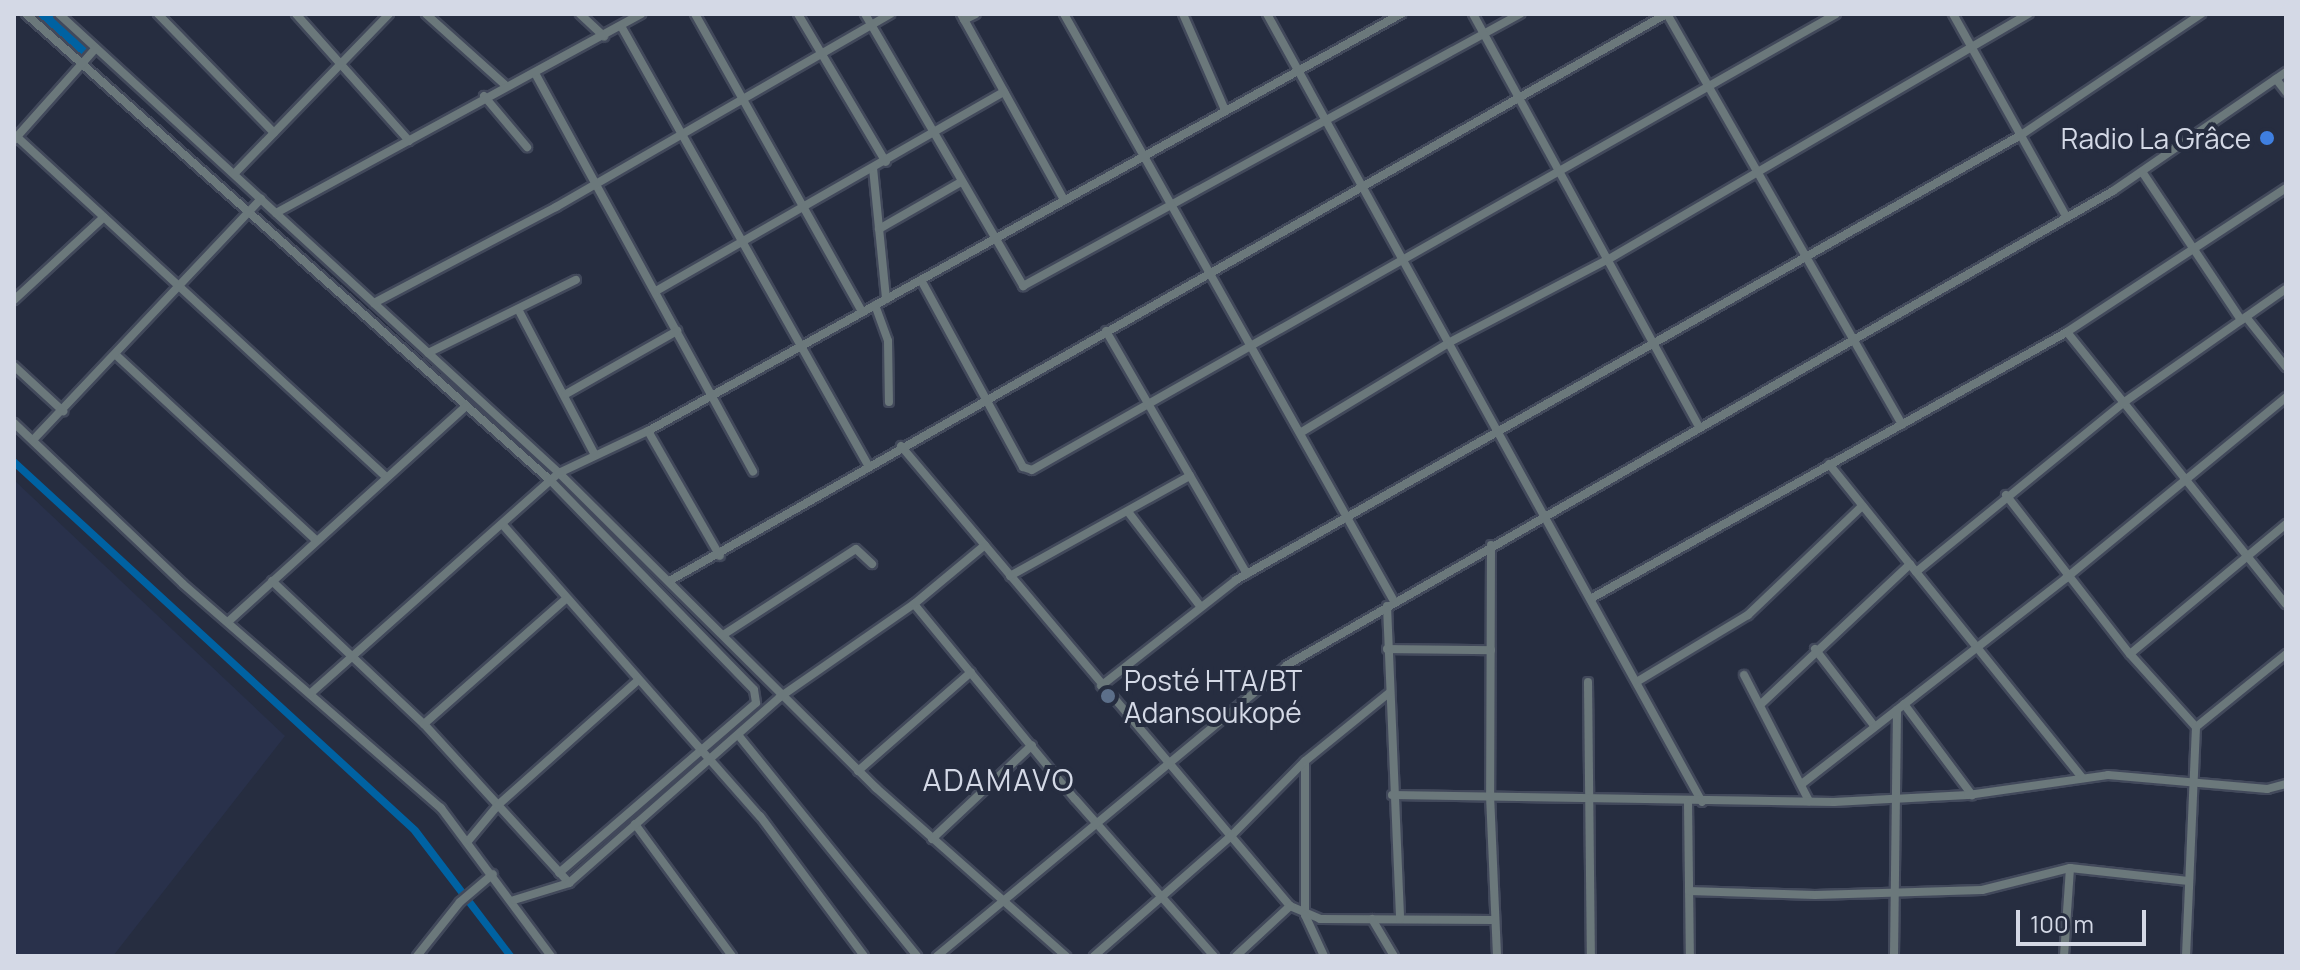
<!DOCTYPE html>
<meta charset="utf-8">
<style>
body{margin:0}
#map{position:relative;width:2300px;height:970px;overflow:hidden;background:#262d40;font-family:Manrope,sans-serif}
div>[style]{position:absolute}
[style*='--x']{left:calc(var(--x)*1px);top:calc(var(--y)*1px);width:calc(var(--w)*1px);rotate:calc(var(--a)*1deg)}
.built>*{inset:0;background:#29314b}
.water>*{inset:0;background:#0062a2}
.roads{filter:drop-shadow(2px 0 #42495b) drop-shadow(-2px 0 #42495b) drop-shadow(0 2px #42495b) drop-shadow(0 -2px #42495b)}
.street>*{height:8px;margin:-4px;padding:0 4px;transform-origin:4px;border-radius:4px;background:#6b787b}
.dots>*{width:22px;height:22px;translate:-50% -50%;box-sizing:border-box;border:4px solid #262d40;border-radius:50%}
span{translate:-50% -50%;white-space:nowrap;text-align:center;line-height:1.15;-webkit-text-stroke:8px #262d40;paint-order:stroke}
.poi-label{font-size:28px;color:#d4d9e6}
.right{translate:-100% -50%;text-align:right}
.left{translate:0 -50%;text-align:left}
.neighbourhood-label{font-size:30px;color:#d4d9e6;letter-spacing:2px}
.frame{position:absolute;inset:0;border:16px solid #d4d9e6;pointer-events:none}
.scale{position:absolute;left:2016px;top:910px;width:130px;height:36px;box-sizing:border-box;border:4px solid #d4d9e6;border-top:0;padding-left:10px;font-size:24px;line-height:28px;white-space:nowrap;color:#d4d9e6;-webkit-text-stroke:6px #262d40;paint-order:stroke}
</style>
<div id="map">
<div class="built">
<div style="clip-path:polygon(14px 480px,285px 736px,113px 956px,14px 956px)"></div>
</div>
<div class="water">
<div style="clip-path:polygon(33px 14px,51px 14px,88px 48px,88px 55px,81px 57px)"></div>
<div style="clip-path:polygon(14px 457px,418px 828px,515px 956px,506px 956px,411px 832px,14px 467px)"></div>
</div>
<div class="roads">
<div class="street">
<div style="--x:26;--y:14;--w:703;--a:41.65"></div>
<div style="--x:551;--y:481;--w:291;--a:45.8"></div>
<div style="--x:754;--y:690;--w:13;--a:81"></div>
<div style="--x:756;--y:703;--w:260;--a:139.2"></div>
<div style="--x:59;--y:14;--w:679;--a:42.55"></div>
<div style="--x:559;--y:473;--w:447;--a:44.8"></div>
<div style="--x:876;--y:788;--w:254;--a:41.5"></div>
<div style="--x:158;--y:14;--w:166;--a:45.7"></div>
<div style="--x:296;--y:14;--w:170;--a:48.3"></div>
<div style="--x:426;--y:14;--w:106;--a:41.9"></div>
<div style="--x:580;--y:14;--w:33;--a:43"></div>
<div style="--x:695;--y:14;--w:342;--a:60.7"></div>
<div style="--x:798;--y:14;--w:172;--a:59.3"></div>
<div style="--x:865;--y:14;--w:315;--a:59.8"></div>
<div style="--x:1023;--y:286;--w:567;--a:-28.69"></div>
<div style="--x:961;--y:14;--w:213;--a:61"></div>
<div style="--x:1064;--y:14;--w:673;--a:60.66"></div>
<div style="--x:1183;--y:14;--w:105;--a:66.4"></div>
<div style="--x:1267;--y:14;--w:900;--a:61.1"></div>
<div style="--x:1473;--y:14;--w:471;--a:61.3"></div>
<div style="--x:1667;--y:14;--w:473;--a:60.2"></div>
<div style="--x:1953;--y:14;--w:231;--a:60.8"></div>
<div style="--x:964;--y:20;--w:13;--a:-27"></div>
<div style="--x:621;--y:26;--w:504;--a:60.64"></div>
<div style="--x:536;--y:75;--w:452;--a:61.3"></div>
<div style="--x:2276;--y:79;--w:16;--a:52"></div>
<div style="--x:484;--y:96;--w:67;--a:49.9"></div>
<div style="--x:17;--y:137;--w:500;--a:42.65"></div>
<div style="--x:14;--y:140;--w:123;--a:-48.3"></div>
<div style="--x:873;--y:168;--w:132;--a:84.3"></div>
<div style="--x:235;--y:173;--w:221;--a:-45.9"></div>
<div style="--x:2143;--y:173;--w:177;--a:56.3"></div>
<div style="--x:276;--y:213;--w:416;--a:-28.6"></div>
<div style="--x:879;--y:229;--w:95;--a:-29.8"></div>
<div style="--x:921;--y:280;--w:213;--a:61.4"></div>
<div style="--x:1023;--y:467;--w:9;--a:18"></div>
<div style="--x:1032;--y:470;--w:924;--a:-29.56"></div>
<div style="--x:656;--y:291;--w:401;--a:-29.8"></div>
<div style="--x:14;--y:300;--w:122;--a:-42.7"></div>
<div style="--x:374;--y:303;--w:206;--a:-27.8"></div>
<div style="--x:556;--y:207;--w:386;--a:-30"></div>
<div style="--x:875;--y:305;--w:38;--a:70"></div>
<div style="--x:888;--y:341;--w:61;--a:89.1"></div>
<div style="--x:518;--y:309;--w:163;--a:62.2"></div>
<div style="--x:2246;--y:317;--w:64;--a:51.3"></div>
<div style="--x:1106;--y:331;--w:281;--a:59.9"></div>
<div style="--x:2067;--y:332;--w:349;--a:51.2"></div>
<div style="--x:428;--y:353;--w:165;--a:-26.3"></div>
<div style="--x:116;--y:355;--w:272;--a:42.8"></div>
<div style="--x:14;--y:366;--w:67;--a:42.6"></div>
<div style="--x:566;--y:394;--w:128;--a:-29.6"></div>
<div style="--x:14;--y:423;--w:233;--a:43.6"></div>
<div style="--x:183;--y:584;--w:342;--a:41"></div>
<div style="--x:441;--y:808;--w:184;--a:53.4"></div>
<div style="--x:648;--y:431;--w:144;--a:60.1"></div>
<div style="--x:1300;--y:433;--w:175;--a:-31.2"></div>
<div style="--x:1450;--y:342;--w:179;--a:-27.6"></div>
<div style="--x:1609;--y:259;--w:486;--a:-30.3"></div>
<div style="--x:33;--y:440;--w:332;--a:-46.6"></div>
<div style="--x:901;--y:446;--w:602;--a:49.78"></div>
<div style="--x:1290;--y:906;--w:33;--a:23"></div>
<div style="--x:1320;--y:919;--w:174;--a:0.3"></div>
<div style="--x:1829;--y:464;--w:403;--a:51.1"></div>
<div style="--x:2006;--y:495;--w:202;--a:52.1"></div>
<div style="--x:2130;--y:654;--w:98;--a:47.9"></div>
<div style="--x:2196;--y:727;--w:116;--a:-39"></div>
<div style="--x:1129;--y:513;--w:117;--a:52.6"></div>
<div style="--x:503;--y:525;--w:388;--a:48.6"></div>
<div style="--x:760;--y:816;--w:174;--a:53.4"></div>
<div style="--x:1491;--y:545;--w:250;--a:90.2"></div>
<div style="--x:1490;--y:795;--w:161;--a:87.5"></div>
<div style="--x:1916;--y:572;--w:267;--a:-39.2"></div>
<div style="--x:2123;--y:403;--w:199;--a:-35"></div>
<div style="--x:1010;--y:576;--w:206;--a:-29.1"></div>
<div style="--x:671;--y:580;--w:1145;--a:-29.63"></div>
<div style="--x:272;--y:581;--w:209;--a:43.3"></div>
<div style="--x:424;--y:724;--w:215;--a:47.6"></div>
<div style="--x:1592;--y:598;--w:544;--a:-29.25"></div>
<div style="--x:2067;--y:332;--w:262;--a:-33.3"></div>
<div style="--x:914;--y:604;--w:253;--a:50.5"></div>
<div style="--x:1075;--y:799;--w:210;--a:48.5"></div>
<div style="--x:1387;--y:606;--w:313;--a:87.6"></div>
<div style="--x:229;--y:621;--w:319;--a:-42.2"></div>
<div style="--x:723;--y:635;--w:158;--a:-32.9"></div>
<div style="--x:856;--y:549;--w:22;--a:43"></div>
<div style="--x:1387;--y:649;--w:104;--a:0.6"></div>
<div style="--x:1815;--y:649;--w:98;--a:52.4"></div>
<div style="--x:2130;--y:654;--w:203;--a:-39.8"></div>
<div style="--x:1744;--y:675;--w:142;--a:62.7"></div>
<div style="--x:1638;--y:681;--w:128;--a:-31"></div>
<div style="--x:1748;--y:615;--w:158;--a:-43.7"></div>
<div style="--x:1588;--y:682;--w:274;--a:89.4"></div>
<div style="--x:1101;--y:686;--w:172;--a:-38.1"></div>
<div style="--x:1236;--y:580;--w:902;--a:-29.55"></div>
<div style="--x:2021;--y:135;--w:217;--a:-33.9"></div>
<div style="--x:311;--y:693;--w:332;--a:-41.6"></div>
<div style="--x:559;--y:473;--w:98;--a:-25.3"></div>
<div style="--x:648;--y:431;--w:861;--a:-28.98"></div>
<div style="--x:1904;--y:704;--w:114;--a:53.2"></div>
<div style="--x:1760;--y:705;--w:206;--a:-43.2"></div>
<div style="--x:424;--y:724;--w:189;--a:-41.4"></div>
<div style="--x:739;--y:736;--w:283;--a:51"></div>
<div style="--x:1305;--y:762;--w:153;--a:90"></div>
<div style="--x:1305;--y:915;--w:45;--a:65.1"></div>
<div style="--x:858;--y:771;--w:150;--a:-41.2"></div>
<div style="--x:1803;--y:783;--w:333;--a:-37.9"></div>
<div style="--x:2066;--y:578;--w:285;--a:-39.4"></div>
<div style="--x:1392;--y:795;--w:442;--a:0.9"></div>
<div style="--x:1834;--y:802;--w:134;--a:-3"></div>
<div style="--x:1968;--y:795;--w:141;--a:-8.1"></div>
<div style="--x:2108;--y:775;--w:160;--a:5"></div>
<div style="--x:2267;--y:789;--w:20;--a:-15"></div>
<div style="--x:1688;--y:802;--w:154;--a:89.3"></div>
<div style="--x:635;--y:824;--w:164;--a:53.7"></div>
<div style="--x:932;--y:839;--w:137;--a:-43.2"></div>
<div style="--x:469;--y:840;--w:45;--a:-50.4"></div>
<div style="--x:498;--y:805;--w:185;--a:-41.7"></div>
<div style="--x:1689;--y:891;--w:126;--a:1.8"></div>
<div style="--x:1815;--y:895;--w:167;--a:-1.7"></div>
<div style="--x:1982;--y:890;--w:91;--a:-14"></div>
<div style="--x:2070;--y:868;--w:119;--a:6.3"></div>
<div style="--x:514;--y:900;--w:58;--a:-17.2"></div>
<div style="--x:569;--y:883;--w:281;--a:-41.4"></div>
<div style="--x:780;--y:697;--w:163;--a:-34.8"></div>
<div style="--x:914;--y:604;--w:92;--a:-39.7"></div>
<div style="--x:1372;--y:919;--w:43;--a:59.3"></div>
<div style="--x:417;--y:956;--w:69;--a:-51.5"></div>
<div style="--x:460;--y:902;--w:43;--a:-40.3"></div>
<div style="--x:937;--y:956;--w:455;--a:-39.7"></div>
<div style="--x:1287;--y:665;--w:952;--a:-29.85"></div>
<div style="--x:2113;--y:191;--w:210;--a:-34.5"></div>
<div style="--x:1094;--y:956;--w:182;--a:-41.2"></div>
<div style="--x:1231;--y:836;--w:105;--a:-45.4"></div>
<div style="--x:1305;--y:761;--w:108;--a:-39"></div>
<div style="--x:1236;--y:956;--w:74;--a:-42.8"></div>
<div style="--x:1894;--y:956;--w:246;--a:-89.3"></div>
<div style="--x:2064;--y:956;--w:88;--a:-86.1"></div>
<div style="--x:2186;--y:956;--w:229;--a:-87.5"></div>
</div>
</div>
<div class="dots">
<div style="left:2267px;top:138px;background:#3f7fe0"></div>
<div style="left:1108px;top:696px;background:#5c6f8a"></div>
</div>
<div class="poi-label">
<span class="right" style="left:2251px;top:138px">Radio La Grâce</span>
<span class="left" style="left:1124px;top:696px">Posté HTA/BT<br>Adansoukopé</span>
</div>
<div class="neighbourhood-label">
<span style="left:999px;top:780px">ADAMAVO</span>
</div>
<div class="frame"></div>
<div class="scale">100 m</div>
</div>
